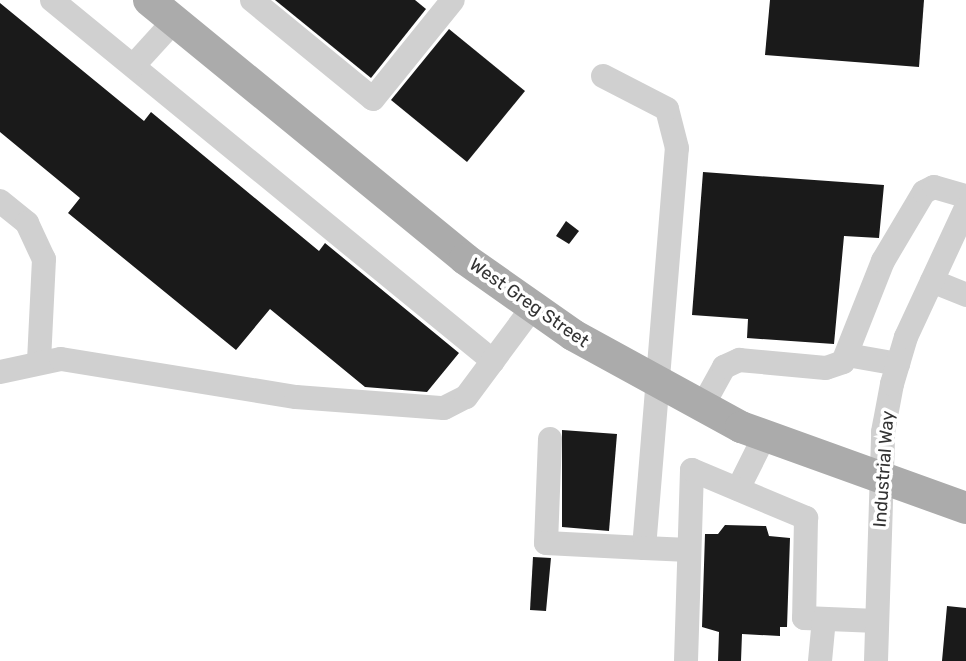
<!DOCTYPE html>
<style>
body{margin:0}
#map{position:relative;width:966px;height:661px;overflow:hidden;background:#fff;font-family:Rubik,sans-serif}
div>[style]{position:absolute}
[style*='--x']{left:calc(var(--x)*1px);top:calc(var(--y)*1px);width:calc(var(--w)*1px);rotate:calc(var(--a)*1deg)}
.building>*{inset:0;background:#1a1a1a}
.minor>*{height:24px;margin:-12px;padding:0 12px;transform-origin:12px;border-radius:12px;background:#d0d0d0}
.major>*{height:32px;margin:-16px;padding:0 16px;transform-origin:16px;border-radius:16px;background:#ababab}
span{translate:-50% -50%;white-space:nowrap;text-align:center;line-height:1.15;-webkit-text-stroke:7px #fff;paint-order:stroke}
.street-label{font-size:18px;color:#333}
</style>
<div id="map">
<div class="building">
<div style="clip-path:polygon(275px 0,415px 0,426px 9px,371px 78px)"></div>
<div style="clip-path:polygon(770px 0,924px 0,919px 67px,765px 55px)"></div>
<div style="clip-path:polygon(0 3px,144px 121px,151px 112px,319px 251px,325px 243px,459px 353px,427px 392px,365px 387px,270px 309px,236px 350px,68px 213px,80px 198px,0 132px)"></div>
<div style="clip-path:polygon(449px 29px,525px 91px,467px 162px,391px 100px)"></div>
<div style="clip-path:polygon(703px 172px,884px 185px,879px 238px,844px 236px,834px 344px,747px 338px,748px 319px,692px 315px)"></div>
<div style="clip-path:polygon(566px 221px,579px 231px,569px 244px,556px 236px)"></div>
<div style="clip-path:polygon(562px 430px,617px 434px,609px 531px,562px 527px)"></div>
<div style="clip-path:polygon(725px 525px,766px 526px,769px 536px,790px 538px,787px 627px,780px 627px,780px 636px,742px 634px,741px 661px,718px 661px,719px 632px,702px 627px,705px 534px,718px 534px)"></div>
<div style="clip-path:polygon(533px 557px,551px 558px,546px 611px,530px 610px)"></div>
<div style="clip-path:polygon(947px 606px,966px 608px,966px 661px,942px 661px)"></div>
</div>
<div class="minor">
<div style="--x:52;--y:0;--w:570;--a:39.3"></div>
<div style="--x:252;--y:0;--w:156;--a:39.3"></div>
<div style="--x:373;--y:99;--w:127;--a:-51.1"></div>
<div style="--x:134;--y:65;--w:59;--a:-47.7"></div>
<div style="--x:0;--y:201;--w:35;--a:39"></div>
<div style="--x:27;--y:223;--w:40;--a:65"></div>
<div style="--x:44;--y:259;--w:102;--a:92.8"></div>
<div style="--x:932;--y:281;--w:37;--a:22"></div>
<div style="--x:847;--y:355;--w:52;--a:10"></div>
<div style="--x:0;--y:372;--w:62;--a:-12"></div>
<div style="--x:61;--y:359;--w:238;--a:9.2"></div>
<div style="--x:296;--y:397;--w:148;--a:4.3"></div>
<div style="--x:444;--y:408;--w:25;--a:-27"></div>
<div style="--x:466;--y:397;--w:111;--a:-53.4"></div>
<div style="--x:702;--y:407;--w:46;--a:-61.2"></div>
<div style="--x:724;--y:367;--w:17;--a:-25"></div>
<div style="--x:739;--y:360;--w:87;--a:5.3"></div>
<div style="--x:826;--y:368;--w:18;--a:-19"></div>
<div style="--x:843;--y:362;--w:109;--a:-68.4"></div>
<div style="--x:883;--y:261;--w:80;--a:-59.3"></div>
<div style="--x:924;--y:192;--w:11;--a:-27"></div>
<div style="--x:934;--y:187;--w:33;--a:16"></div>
<div style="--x:550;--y:439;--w:104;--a:92.2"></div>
<div style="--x:546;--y:543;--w:98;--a:2.9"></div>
<div style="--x:644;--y:548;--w:401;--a:-85.3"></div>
<div style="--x:677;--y:148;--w:40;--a:-104.4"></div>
<div style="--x:667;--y:109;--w:72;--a:-152.7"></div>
<div style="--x:738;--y:489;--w:58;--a:-63.4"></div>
<div style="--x:644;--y:548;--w:45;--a:2.5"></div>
<div style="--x:686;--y:661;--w:191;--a:-88.2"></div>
<div style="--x:692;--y:470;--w:124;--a:22.8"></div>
<div style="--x:806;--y:518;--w:100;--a:91.1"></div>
<div style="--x:804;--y:618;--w:73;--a:2.4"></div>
<div style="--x:820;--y:661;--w:42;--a:-84.6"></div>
<div style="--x:876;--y:661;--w:229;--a:-88.2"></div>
<div style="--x:883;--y:432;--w:49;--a:-79.4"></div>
<div style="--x:892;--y:384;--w:49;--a:-73.4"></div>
<div style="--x:906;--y:337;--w:142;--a:-65.1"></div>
</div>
<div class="major">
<div style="--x:149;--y:0;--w:409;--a:39.3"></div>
<div style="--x:465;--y:259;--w:132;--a:35.1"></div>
<div style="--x:573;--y:335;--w:192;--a:28.7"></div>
<div style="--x:741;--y:427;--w:239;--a:19.8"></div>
</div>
<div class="street-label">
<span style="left:529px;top:303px;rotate:35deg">West Greg Street</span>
<span style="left:884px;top:469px;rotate:-86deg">Industrial Way</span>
</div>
</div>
